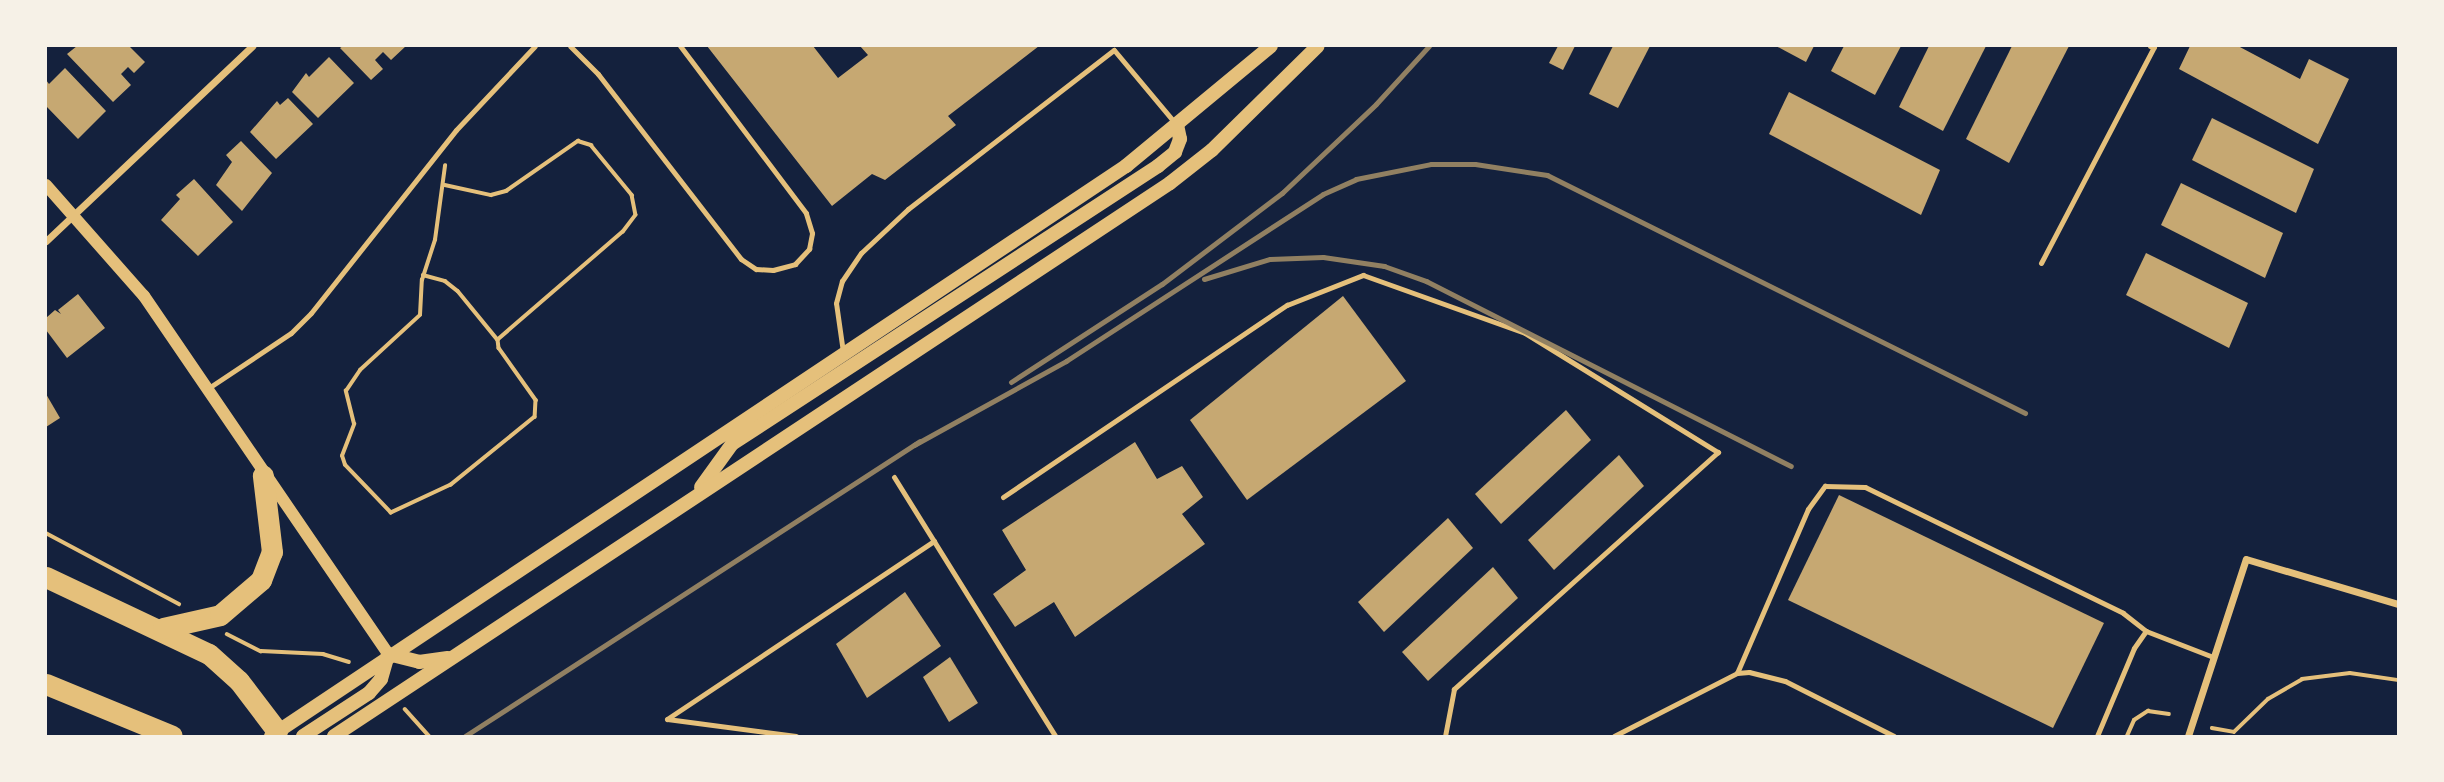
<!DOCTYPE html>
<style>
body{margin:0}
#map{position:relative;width:2444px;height:782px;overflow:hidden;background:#14213d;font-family:Mulish,sans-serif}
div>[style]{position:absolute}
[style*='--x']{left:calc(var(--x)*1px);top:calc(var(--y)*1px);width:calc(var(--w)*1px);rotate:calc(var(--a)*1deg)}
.building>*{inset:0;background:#c6a872}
.path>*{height:3.5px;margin:-1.75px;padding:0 1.75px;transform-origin:1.75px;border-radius:1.75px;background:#e5c07b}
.service>*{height:5px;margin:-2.5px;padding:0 2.5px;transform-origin:2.5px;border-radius:2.5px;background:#e5c07b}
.minor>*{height:7px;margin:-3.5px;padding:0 3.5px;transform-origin:3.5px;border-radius:3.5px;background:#e5c07b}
.tertiary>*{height:12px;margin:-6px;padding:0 6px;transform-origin:6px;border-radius:6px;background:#e5c07b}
.secondary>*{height:14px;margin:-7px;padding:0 7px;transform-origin:7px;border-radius:7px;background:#e5c07b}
.motorway>*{height:21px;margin:-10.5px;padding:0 10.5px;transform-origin:10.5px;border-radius:10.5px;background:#e5c07b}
.rail>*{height:5px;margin:-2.5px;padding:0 2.5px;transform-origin:2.5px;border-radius:2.5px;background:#918062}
span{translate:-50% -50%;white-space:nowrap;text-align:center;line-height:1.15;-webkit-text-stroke:5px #f6f1e7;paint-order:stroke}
.frame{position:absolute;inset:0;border:47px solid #f6f1e7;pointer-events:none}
</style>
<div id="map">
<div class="building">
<div style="clip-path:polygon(77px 46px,129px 46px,145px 62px,134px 73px,128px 67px,121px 74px,131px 85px,113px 102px,67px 54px)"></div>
<div style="clip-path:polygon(343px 46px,406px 46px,391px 60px,383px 52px,375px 60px,383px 69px,371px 80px,340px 48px)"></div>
<div style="clip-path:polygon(707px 46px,813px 46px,838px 78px,868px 55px,860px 46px,1039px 46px,948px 116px,956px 125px,885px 180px,872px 174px,832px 206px)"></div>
<div style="clip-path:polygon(1558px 46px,1575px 46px,1563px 70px,1549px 63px)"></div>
<div style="clip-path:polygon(1613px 46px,1650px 46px,1618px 108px,1589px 94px)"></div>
<div style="clip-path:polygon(1776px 46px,1814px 46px,1806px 62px)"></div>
<div style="clip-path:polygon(1844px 46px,1901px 46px,1875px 95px,1831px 71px)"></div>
<div style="clip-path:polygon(1929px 46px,1986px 46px,1943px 131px,1899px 107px)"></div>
<div style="clip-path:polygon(2012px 46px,2069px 46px,2009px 163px,1966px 139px)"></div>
<div style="clip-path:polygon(2190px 46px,2238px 46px,2300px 79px,2309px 59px,2349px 79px,2318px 144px,2179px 69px)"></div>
<div style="clip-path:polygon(329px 57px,354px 83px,318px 118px,292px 92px,306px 73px,309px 77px)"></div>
<div style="clip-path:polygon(65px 68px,106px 111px,78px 139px,46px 106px,46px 80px,49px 84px)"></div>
<div style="clip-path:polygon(1789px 92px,1940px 170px,1921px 215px,1769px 134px)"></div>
<div style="clip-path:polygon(288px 98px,313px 124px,276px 159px,250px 132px,277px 101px,280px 105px)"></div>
<div style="clip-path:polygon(2212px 118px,2314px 169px,2296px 213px,2192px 160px)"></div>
<div style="clip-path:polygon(241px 141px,272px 173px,242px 211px,216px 185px,232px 162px,226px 155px)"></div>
<div style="clip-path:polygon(194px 179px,233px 222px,198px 256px,161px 220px,180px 199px,176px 195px)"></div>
<div style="clip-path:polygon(2181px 183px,2283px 233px,2265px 278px,2161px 225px)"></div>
<div style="clip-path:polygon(2146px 253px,2248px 303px,2229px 348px,2126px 295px)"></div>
<div style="clip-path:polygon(78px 294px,105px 328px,67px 358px,46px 330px,46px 318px,55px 310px,61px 314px,58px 310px)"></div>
<div style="clip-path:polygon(1343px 296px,1406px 381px,1247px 500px,1190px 420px)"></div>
<div style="clip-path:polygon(46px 394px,60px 418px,46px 427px)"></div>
<div style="clip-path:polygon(1566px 410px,1591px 440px,1501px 524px,1475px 494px)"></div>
<div style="clip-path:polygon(1135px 442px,1157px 479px,1182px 466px,1203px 497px,1182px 514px,1205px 544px,1075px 637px,1054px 602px,1015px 627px,993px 594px,1026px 570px,1002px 530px)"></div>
<div style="clip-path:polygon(1619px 455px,1644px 486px,1554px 570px,1528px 540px)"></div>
<div style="clip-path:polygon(1839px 495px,2104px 623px,2053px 728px,1788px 600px)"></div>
<div style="clip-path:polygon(1448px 518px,1473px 548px,1384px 632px,1358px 602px)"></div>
<div style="clip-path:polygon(1493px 567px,1518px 598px,1428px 681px,1402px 652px)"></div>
<div style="clip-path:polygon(905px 592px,941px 646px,867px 698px,836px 644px)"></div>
<div style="clip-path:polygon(950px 657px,978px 703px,949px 722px,923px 677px)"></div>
</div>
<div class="path">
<div style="--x:445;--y:185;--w:47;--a:12.3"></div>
<div style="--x:491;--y:195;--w:16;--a:-15"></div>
<div style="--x:506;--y:191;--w:88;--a:-34.8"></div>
<div style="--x:578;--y:141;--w:14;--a:17"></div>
<div style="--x:591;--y:145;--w:65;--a:50.6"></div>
<div style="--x:632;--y:195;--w:20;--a:79"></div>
<div style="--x:636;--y:215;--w:21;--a:127"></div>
<div style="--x:623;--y:232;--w:165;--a:139.2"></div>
<div style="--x:498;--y:340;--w:8;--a:83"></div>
<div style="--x:499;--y:348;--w:64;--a:54.6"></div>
<div style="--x:536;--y:400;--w:17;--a:93"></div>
<div style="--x:535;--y:417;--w:108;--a:141"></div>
<div style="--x:451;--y:485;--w:66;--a:155"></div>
<div style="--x:391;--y:513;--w:66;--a:-133.8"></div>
<div style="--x:345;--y:465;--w:9;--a:-108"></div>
<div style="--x:342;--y:456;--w:34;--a:-69"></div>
<div style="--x:354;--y:424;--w:34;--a:-104"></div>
<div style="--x:346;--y:391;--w:25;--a:-56"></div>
<div style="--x:360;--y:370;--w:81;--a:-42.5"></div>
<div style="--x:420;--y:315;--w:35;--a:-87"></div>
<div style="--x:422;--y:280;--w:42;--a:-72"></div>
<div style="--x:435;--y:240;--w:75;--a:-82.3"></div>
<div style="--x:423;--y:275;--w:23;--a:15"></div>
<div style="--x:445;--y:281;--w:16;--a:38"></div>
<div style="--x:458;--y:291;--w:63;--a:50.8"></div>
<div style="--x:46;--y:533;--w:151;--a:28.1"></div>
<div style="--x:227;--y:634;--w:38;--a:27"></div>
<div style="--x:261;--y:651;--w:62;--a:2.8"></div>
<div style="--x:323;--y:654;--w:27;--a:17"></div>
<div style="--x:405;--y:709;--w:36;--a:48"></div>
<div style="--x:2212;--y:728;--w:22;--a:10"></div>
<div style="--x:2234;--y:732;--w:47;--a:-44.1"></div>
<div style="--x:2268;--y:699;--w:39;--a:-30"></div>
<div style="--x:2302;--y:679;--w:48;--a:-7.1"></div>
<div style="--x:2350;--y:673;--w:49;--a:8.3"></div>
<div style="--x:2127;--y:736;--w:17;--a:-66"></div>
<div style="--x:2134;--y:720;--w:17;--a:-33"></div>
<div style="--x:2148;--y:711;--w:21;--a:8"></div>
</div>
<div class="service">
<div style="--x:570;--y:46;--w:40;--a:45"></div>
<div style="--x:598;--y:74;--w:234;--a:52.3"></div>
<div style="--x:741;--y:259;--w:18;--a:34"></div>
<div style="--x:756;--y:269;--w:17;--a:3"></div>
<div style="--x:773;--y:270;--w:23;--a:-15"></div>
<div style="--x:795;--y:264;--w:21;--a:-47"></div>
<div style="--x:809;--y:249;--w:16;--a:-79"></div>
<div style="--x:812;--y:233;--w:21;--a:-107"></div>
<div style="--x:806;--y:213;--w:209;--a:-127"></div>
<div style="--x:2041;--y:263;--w:244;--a:-62.4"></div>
<div style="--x:2154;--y:47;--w:4;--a:-166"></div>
<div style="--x:843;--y:352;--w:49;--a:-98.1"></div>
<div style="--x:836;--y:303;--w:23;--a:-75"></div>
<div style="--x:842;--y:281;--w:34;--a:-56"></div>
<div style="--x:861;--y:253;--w:64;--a:-43.1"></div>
<div style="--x:908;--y:209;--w:260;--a:-37.7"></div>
<div style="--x:1114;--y:50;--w:95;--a:50.1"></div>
<div style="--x:210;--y:387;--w:97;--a:-33.7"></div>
<div style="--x:291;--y:333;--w:28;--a:-45"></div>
<div style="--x:311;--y:313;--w:233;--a:-51.6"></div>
<div style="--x:456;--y:130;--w:115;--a:-46.8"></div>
<div style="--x:894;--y:477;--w:305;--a:58.1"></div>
<div style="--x:1003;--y:497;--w:343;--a:-34.1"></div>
<div style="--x:1287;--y:305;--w:82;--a:-21.5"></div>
<div style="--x:1363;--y:275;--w:172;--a:19.7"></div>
<div style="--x:1525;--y:333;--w:227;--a:31.7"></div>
<div style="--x:1718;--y:452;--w:355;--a:138.1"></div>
<div style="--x:1454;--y:689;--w:48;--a:100.8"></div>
<div style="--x:1737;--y:673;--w:179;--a:-66.6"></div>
<div style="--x:1808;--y:509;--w:29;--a:-54"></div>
<div style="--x:1825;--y:486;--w:40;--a:1.4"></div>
<div style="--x:1865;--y:487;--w:287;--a:26"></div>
<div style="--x:2123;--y:613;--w:29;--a:38"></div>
<div style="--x:796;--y:736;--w:130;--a:-172.5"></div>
<div style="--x:667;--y:719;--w:321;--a:-33.7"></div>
<div style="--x:1614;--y:736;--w:138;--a:-27.1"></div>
<div style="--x:1737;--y:673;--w:12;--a:-5"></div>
<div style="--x:1749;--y:672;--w:37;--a:14"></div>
<div style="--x:1785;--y:681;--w:122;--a:26.8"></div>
<div style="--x:2097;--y:736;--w:95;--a:-67.2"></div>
<div style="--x:2134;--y:648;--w:21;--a:-55"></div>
<div style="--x:2146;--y:631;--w:72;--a:21.2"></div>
</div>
<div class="minor">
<div style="--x:46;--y:241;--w:284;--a:-43.4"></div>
<div style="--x:2188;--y:736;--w:186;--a:-71.9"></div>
<div style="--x:2246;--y:559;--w:159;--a:16.5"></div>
</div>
<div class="tertiary">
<div style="--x:46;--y:185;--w:148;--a:48.6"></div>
<div style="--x:144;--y:296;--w:433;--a:55.7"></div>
</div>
<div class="secondary">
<div style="--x:701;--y:487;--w:53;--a:-54.2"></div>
<div style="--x:732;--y:444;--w:509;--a:-33.13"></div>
<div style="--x:1158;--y:166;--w:22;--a:-39"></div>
<div style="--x:1175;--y:152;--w:14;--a:-69"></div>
<div style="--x:1180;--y:139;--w:14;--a:-102"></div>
<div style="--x:388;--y:654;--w:32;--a:14"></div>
<div style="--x:419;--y:662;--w:29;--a:-8"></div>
<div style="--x:271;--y:736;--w:1028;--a:-33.69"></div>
<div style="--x:1126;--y:166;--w:188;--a:-39.6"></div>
<div style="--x:303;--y:736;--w:79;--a:-33.1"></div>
<div style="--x:369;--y:693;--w:18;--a:-49"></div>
<div style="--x:381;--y:679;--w:26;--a:-74"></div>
<div style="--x:334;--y:736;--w:1002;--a:-33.48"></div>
<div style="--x:1170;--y:183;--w:53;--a:-38.2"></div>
<div style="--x:1212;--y:150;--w:148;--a:-44.5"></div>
</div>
<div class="motorway">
<div style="--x:46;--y:577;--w:180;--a:25.3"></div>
<div style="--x:209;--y:654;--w:40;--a:42"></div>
<div style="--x:239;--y:681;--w:63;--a:52.8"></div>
<div style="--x:163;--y:628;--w:58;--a:-12.8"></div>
<div style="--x:220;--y:615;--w:54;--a:-40.5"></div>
<div style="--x:261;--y:580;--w:30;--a:-69"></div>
<div style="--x:272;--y:552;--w:77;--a:-96.8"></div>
<div style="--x:46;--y:684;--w:136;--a:22.4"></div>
</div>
<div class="rail">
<div style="--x:1204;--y:279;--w:69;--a:-16.9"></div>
<div style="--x:1270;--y:259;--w:53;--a:-2.2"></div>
<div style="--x:1323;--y:257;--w:62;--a:8.4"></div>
<div style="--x:1384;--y:266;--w:45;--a:19.7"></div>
<div style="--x:1426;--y:281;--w:409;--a:26.9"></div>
<div style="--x:1011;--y:382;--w:180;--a:-33"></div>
<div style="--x:1162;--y:284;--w:151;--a:-37.2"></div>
<div style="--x:1282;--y:193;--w:129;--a:-43.4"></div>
<div style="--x:1376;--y:104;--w:79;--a:-47.6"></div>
<div style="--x:914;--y:445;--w:174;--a:-28.9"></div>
<div style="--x:1066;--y:361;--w:306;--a:-33"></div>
<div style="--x:1323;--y:194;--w:36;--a:-24"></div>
<div style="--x:1356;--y:179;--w:76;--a:-11.3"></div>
<div style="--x:1431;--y:164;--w:44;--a:0"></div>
<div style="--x:1475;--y:164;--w:73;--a:8.7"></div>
<div style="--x:1547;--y:175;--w:534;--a:26.47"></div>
<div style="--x:465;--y:736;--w:542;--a:-32.96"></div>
</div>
<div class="frame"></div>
</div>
